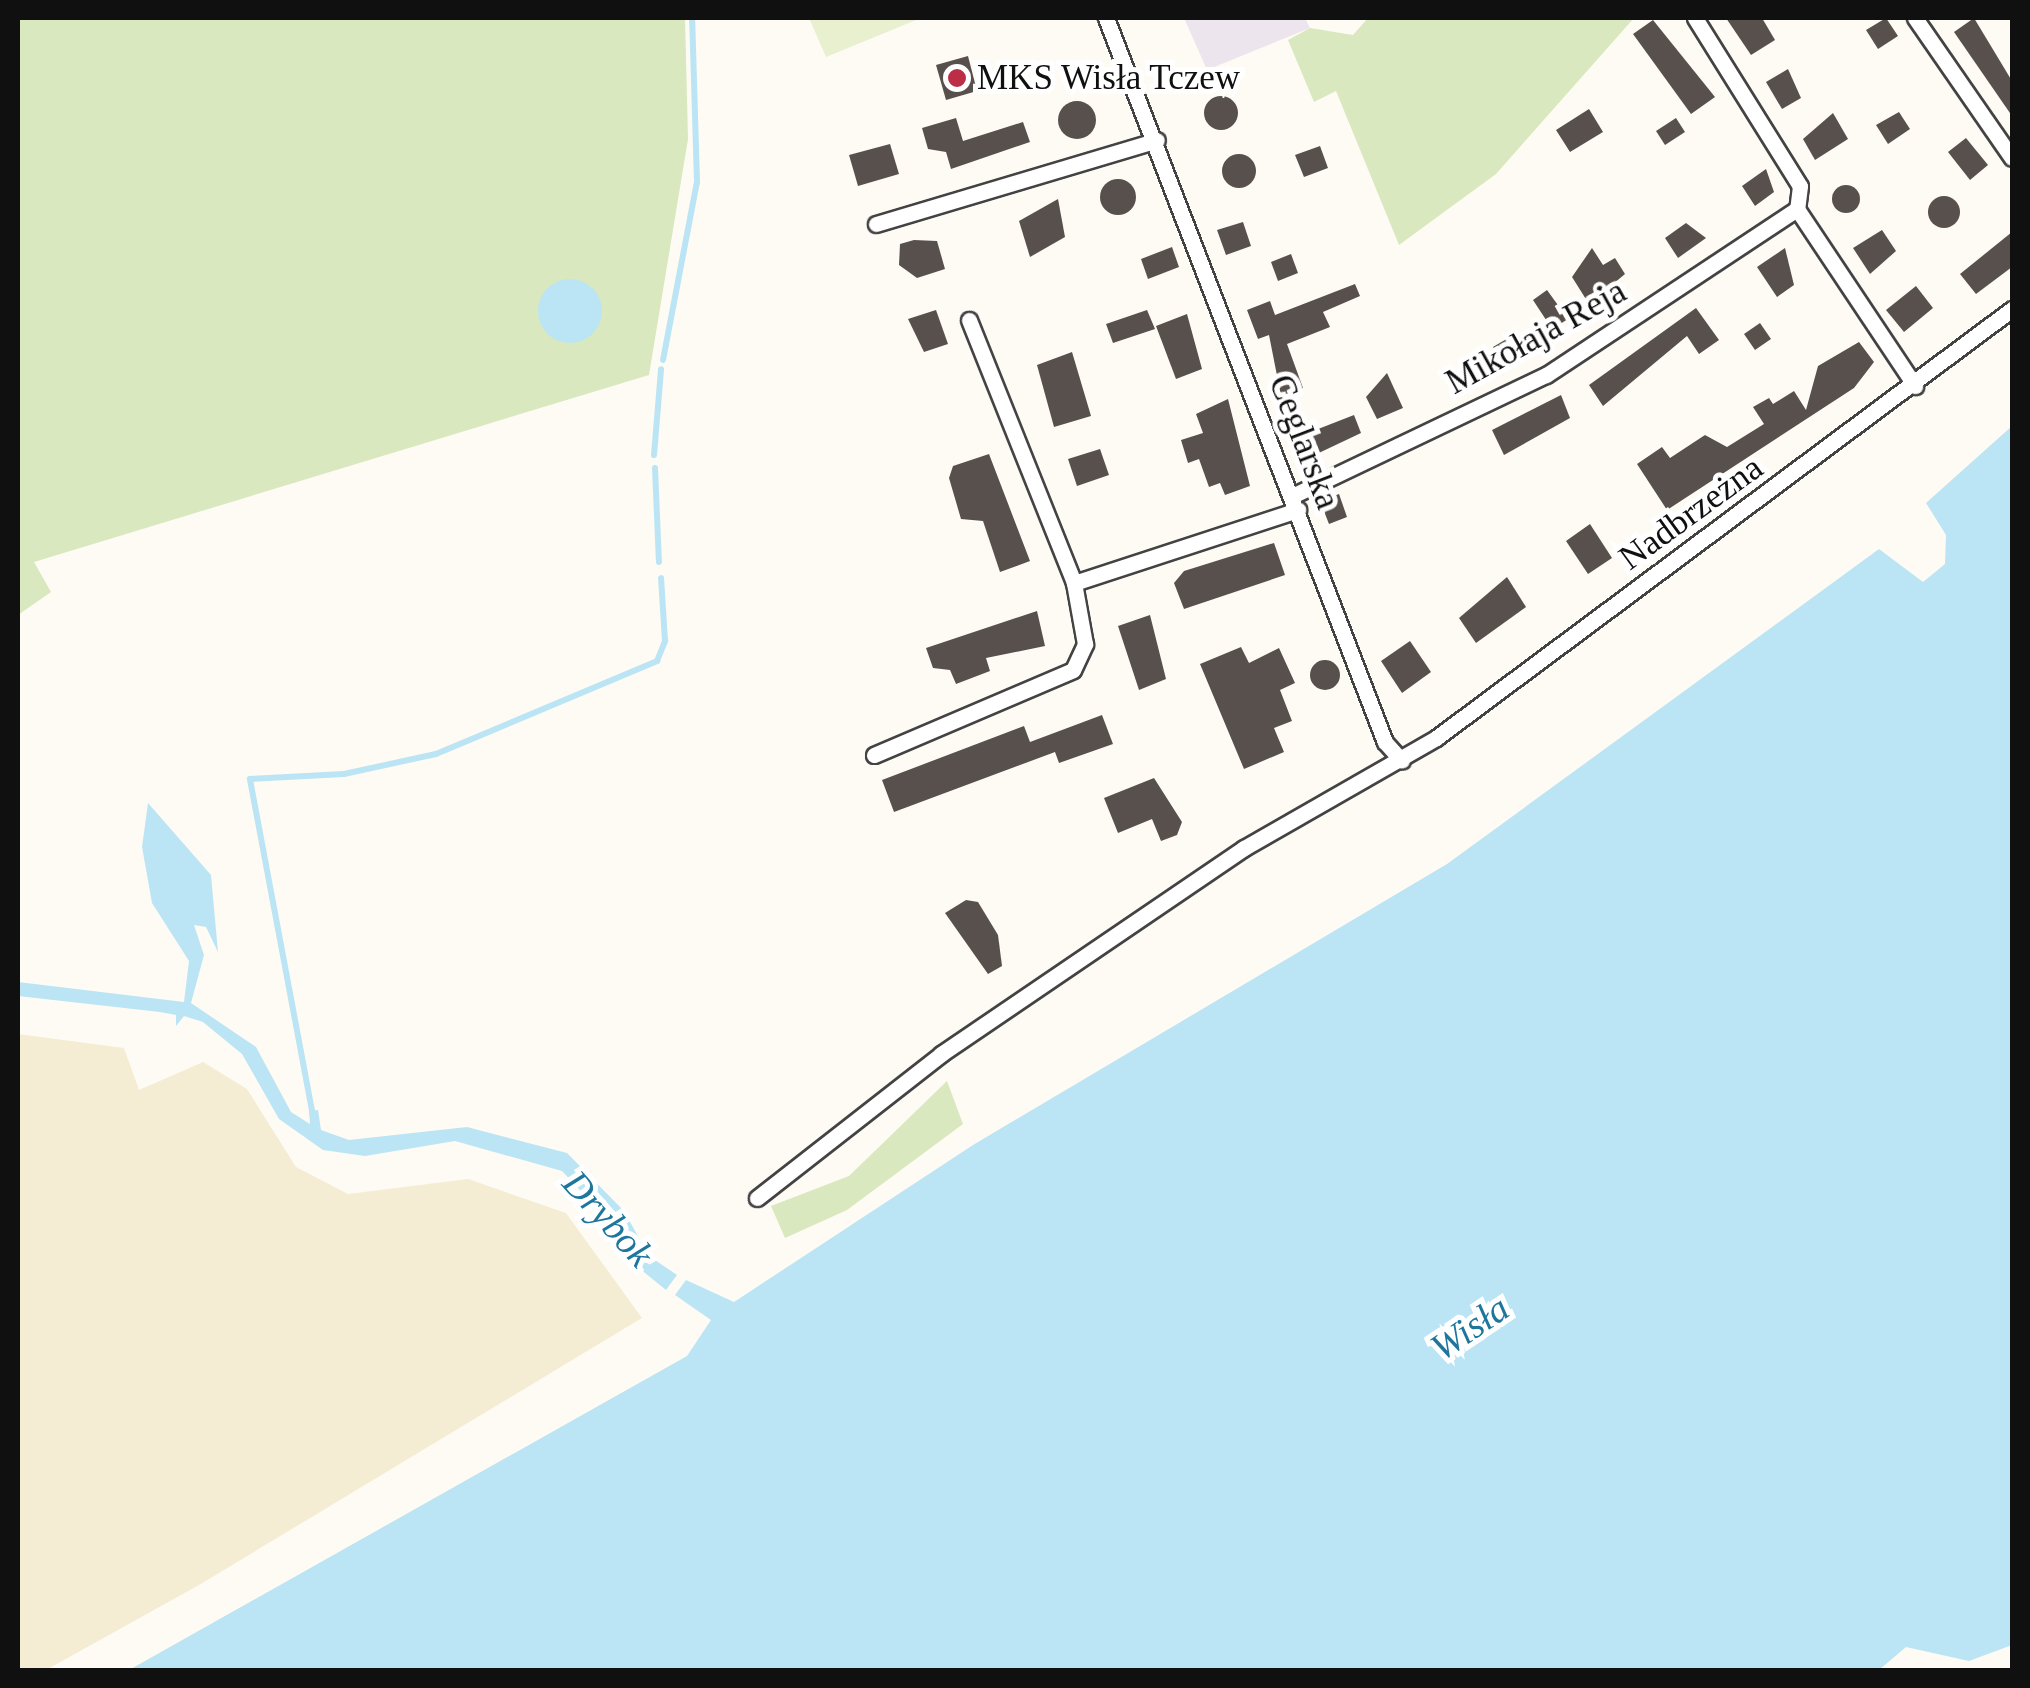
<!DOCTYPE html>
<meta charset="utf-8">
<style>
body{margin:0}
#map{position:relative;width:2030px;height:1688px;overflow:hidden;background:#fefbf4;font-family:"Times New Roman",serif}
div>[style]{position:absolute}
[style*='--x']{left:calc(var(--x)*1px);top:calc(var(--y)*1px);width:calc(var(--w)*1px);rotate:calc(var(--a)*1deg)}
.industrial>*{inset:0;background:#ece5ee}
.farmland>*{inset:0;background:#f4edd4}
.green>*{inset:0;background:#d9e8be}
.pitch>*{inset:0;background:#e9f0cf}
.water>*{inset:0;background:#bbe5f4}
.round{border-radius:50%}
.stream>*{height:6px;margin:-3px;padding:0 3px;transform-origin:3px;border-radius:3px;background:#bbe5f4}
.building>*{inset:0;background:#58504d}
.roads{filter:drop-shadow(2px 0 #434343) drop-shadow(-2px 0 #434343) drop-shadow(0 2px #434343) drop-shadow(0 -2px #434343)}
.street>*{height:15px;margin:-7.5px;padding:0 7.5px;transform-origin:7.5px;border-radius:7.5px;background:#fff}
.dots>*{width:28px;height:28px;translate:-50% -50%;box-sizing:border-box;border:5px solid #fff;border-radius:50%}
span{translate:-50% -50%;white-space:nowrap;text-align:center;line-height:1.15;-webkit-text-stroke:10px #fff;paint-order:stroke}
.poi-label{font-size:35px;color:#101010}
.left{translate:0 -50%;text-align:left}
.street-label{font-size:35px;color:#101010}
.water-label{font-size:38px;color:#1e769d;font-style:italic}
.frame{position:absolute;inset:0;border:20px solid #101010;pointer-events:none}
</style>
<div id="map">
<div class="industrial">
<div style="clip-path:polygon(1184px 18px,1305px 18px,1310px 28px,1207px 70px)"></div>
</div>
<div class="farmland">
<div style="clip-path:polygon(18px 1034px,124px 1048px,139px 1090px,203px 1062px,247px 1089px,296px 1167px,348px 1194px,468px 1179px,566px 1213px,642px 1318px,199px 1585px,46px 1670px,18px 1670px)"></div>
</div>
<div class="green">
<div style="clip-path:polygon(18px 18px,685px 18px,688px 139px,649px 375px,34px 562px,51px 592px,18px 615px)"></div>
<div style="clip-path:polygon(1368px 18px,1634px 18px,1496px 174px,1399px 245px,1336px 91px,1314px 102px,1288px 40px,1310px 28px,1353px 35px)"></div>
<div style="clip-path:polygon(947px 1081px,963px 1124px,847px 1210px,785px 1238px,771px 1206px,849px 1176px)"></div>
</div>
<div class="pitch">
<div style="clip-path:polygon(809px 18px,921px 18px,826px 57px)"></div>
</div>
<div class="water">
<div class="round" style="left:538px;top:279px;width:64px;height:64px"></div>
<div style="clip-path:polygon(2012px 426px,2012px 1645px,1969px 1661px,1906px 1647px,1879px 1670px,129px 1670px,687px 1356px,711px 1320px,675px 1295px,686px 1280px,734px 1302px,973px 1145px,1447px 864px,1879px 549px,1923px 582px,1945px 564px,1946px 535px,1926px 503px)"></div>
<div style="clip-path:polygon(148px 803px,211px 875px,218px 952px,206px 927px,194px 925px,204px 955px,191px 1003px,256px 1047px,291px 1112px,310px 1124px,309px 1111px,318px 1110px,321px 1130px,349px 1140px,467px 1127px,567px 1153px,624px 1211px,649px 1256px,677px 1275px,666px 1290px,629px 1260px,607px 1219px,562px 1171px,455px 1141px,365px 1156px,323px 1150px,279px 1119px,242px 1054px,203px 1022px,184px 1016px,176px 1026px,176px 1015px,160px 1012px,18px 996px,18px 982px,184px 1002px,189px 961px,152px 903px,142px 847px)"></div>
</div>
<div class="stream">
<div style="--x:663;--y:360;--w:181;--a:-79.2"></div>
<div style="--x:697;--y:182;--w:164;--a:-91.7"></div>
<div style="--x:654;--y:455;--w:86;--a:-85.3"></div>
<div style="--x:655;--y:468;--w:94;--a:87.6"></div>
<div style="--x:313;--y:1116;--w:343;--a:-100.6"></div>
<div style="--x:250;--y:779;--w:94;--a:-3"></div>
<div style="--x:344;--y:774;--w:94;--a:-12.3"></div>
<div style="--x:436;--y:754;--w:240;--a:-22.8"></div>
<div style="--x:657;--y:661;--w:22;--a:-68"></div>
<div style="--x:665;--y:641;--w:63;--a:-93.6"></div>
</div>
<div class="building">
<div style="clip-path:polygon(1726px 18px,1762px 18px,1775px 40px,1751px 55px)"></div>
<div style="clip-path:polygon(1886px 18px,1898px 36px,1878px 49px,1866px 30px)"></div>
<div style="clip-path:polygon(1974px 18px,2012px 81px,2012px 116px,1954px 32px)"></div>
<div style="clip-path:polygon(1653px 20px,1715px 97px,1691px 114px,1633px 34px)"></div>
<div style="clip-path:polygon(968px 56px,977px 91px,946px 100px,936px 65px)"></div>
<div style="clip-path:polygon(1788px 69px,1801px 98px,1782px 109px,1766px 82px)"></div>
<div class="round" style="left:1204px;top:96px;width:34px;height:34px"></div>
<div class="round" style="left:1058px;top:101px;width:38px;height:38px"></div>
<div style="clip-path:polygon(1589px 109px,1603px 132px,1570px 152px,1556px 130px)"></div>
<div style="clip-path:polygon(1899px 112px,1910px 129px,1888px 144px,1876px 125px)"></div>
<div style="clip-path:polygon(1833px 113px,1848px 139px,1815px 160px,1803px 139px)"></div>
<div style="clip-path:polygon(956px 118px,963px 141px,1023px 122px,1030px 142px,951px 169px,946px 152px,928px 149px,922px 128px)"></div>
<div style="clip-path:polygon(1676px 118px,1685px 132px,1665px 145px,1656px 131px)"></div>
<div style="clip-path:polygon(1966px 138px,1988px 165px,1970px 180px,1948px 152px)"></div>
<div style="clip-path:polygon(890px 144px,899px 174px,858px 186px,849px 155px)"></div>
<div style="clip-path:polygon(1320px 146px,1328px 168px,1304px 177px,1295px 155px)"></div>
<div class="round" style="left:1222px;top:154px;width:34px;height:34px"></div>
<div style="clip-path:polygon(1766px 169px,1774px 192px,1755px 206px,1742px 186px)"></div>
<div class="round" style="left:1100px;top:179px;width:36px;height:36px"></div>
<div class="round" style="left:1832px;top:185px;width:28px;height:28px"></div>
<div class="round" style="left:1928px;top:196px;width:32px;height:32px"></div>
<div style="clip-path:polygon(1058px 199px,1065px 237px,1030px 257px,1019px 221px)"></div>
<div style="clip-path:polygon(1243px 222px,1251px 246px,1226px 255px,1217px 230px)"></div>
<div style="clip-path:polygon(1686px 223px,1706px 238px,1678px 258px,1665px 238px)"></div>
<div style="clip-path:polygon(1882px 230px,1896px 251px,1870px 274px,1853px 248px)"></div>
<div style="clip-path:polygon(2012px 232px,2012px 267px,1976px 294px,1960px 274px)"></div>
<div style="clip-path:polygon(914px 240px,937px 241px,945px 269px,917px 278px,899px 265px,900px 244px)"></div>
<div style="clip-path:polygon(1172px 247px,1179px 267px,1148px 279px,1141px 259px)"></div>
<div style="clip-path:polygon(1592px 248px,1603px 265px,1615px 258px,1625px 274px,1589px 304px,1572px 277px)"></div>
<div style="clip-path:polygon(1785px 248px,1794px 285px,1777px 297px,1757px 267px)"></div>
<div style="clip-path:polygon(1291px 254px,1298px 273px,1278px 281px,1271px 262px)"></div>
<div style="clip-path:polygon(1355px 284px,1360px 296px,1323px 312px,1330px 327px,1287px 344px,1303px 388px,1281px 396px,1269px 335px,1258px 339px,1247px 310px,1270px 301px,1275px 315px)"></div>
<div style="clip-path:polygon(1916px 286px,1933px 308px,1904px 332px,1886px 310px)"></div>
<div style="clip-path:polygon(1547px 290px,1568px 319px,1552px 329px,1533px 300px)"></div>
<div style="clip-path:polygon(1696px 308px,1719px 340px,1699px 354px,1687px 336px,1603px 406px,1589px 385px)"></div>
<div style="clip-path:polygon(936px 310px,948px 344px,924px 352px,908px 319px)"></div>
<div style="clip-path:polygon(1147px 310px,1155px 329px,1113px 343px,1106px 324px)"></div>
<div style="clip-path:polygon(1187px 314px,1202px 369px,1176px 379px,1156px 326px)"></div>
<div style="clip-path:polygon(1760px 323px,1771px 339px,1755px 350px,1744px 334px)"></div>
<div style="clip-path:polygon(1510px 337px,1522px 358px,1504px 368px,1493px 347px)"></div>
<div style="clip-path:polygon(1859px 342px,1874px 362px,1854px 388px,1667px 510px,1637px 464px,1662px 447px,1670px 458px,1705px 435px,1727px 447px,1764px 424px,1753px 407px,1769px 398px,1773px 404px,1794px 391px,1806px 410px,1818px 366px)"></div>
<div style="clip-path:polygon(1072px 352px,1091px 416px,1054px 427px,1037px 365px)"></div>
<div style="clip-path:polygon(1387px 373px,1403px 408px,1377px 419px,1366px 397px)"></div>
<div style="clip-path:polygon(1561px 395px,1570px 418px,1504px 455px,1492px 430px)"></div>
<div style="clip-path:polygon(1228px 399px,1250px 486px,1225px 495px,1220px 483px,1209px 487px,1199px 459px,1188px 463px,1181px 440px,1203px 433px,1196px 414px)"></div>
<div style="clip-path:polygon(1354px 415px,1361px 433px,1304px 460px,1295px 438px)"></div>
<div style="clip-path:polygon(1100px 449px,1109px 475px,1077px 486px,1068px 459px)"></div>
<div style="clip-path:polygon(989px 454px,1030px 561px,1000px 572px,983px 521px,961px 519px,949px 478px,953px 466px)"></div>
<div style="clip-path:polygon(1339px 494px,1347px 517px,1329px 524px,1320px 501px)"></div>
<div style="clip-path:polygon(1590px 524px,1612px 558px,1588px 574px,1566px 541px)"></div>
<div style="clip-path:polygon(1274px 543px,1285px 575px,1184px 609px,1174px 583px,1184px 571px)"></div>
<div style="clip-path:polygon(1507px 577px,1526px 607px,1476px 643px,1459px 618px)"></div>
<div style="clip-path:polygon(1037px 611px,1045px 646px,986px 658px,990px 671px,956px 684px,950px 670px,933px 668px,926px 648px)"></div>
<div style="clip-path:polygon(1150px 615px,1166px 679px,1139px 690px,1118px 626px)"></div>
<div style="clip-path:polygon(1410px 641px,1431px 672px,1402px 693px,1381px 661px)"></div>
<div style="clip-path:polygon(1241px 647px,1249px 663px,1279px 648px,1295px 683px,1280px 690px,1292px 721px,1274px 728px,1284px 752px,1244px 769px,1200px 664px)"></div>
<div class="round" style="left:1310px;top:660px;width:30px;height:30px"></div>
<div style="clip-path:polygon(1102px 715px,1113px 744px,1059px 763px,1055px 752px,894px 812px,882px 780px,1024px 726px,1030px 742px)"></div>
<div style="clip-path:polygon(1154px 778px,1182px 822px,1177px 835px,1161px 841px,1152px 819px,1118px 833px,1104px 798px)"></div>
<div style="clip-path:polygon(966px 900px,978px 902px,998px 935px,1002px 966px,988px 974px,945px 913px)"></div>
</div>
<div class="roads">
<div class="street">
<div style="--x:1106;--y:18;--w:776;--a:68.93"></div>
<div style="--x:1385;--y:742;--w:25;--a:48"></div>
<div style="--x:1695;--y:18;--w:198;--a:58"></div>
<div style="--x:1800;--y:186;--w:23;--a:97"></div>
<div style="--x:1797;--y:209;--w:213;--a:56.3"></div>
<div style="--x:1915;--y:18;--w:170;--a:55.3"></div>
<div style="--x:876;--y:224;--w:293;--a:-16.6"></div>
<div style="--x:969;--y:320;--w:283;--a:68.2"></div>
<div style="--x:1292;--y:496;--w:281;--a:-25.5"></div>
<div style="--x:1546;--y:375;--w:301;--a:-33.5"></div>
<div style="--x:874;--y:755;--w:216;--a:-23.1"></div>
<div style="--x:1073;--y:670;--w:29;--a:-65"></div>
<div style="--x:1085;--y:644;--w:62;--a:-100.2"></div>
<div style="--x:1074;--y:583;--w:236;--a:-18.1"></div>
<div style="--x:757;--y:1198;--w:234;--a:-38"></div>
<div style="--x:941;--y:1054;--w:366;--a:-34.2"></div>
<div style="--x:1244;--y:848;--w:221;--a:-29.8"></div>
<div style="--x:1436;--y:738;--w:718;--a:-36.68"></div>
</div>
</div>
<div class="dots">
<div style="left:957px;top:78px;background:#bb2e46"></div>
</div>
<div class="poi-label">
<span class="left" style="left:977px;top:78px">MKS Wisła Tczew</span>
</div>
<div class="street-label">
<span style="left:1536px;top:337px;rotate:-29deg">Mikołaja Reja</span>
<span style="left:1304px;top:442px;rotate:69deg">Ceglarska</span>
<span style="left:1691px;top:513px;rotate:-36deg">Nadbrzeżna</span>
</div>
<div class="water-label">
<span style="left:608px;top:1219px;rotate:48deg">Drybok</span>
<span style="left:1470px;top:1328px;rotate:-34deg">Wisła</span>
</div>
<div class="frame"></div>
</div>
